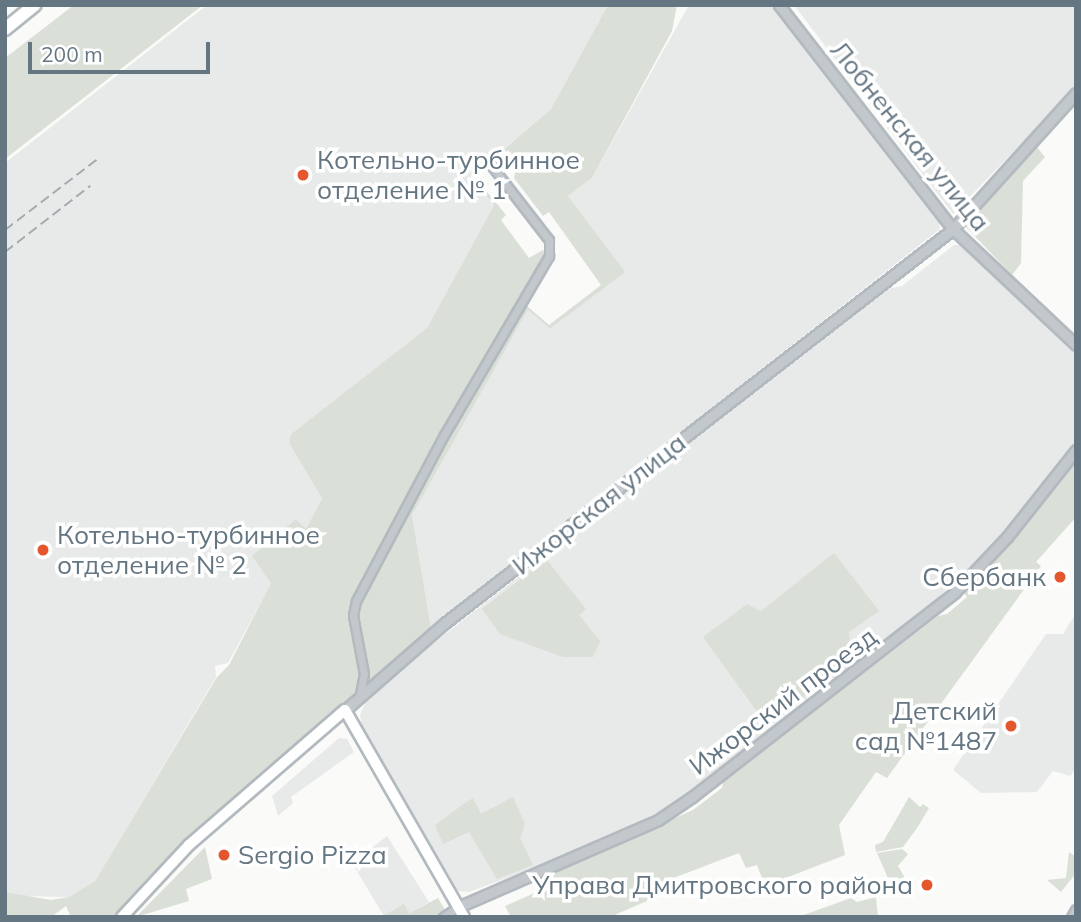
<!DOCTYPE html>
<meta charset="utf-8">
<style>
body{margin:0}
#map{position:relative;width:1081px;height:922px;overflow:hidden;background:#fafaf8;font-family:Mulish,sans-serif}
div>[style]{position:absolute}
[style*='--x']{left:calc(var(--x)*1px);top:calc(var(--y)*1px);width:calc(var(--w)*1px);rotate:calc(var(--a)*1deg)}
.built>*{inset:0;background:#e8e9e9}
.green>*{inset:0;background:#dadfd7}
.roads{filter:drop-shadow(2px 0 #b3babf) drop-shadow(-2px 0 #b3babf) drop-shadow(0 2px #b3babf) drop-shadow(0 -2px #b3babf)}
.minor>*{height:7px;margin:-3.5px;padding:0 3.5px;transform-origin:3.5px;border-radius:3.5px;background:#c3c8cc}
.tertiary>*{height:9px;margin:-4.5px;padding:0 4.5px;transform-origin:4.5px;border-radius:4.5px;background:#c3c8cc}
.secondary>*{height:10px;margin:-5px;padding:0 5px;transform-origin:5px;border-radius:5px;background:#fff}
.trunk>*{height:12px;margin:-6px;padding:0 6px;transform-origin:6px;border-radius:6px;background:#fff}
.rail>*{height:2px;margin-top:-1px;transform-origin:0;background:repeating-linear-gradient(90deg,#a2aab0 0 10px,transparent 0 15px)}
.dots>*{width:19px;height:19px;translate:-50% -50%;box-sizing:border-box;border:4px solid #fff;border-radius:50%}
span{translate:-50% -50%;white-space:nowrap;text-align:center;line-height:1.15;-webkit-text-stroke:7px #fff;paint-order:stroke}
.street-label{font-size:26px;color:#657683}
.poi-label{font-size:26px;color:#657683}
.left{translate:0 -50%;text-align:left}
.right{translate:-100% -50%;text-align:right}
.frame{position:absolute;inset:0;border:7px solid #657683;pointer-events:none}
.scale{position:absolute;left:28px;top:42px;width:182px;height:32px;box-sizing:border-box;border:4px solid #657683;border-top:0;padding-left:9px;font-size:21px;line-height:24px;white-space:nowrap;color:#657683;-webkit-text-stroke:5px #fff;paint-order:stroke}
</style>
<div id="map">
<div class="built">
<div style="clip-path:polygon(207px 5px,608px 5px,551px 109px,471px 176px,494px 205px,427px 328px,291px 434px,289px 443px,322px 497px,306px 530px,296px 520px,253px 556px,272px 582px,228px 663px,215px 666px,216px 677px,95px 881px,69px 897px,22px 896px,5px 892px,5px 163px)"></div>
<div style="clip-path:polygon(689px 5px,771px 5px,939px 218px,940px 229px,431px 628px,412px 515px,528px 310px,550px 329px,624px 272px,568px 196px,592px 178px)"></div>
<div style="clip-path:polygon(794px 5px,1076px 5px,1076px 87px,953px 214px)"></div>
<div style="clip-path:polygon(954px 245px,962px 245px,1076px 355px,1076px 442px,994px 545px,926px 609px,685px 795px,640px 823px,543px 865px,469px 892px,458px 891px,362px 725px,360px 715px,369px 694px,883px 290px,902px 286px)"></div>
<div style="clip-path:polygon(1076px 613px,1076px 768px,1070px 776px,1053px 771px,1037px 792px,981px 793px,953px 770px,1046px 634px,1063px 634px)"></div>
<div style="clip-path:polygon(339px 738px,347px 739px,354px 752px,291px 797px,293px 803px,278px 816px,272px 796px)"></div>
<div style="clip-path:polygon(387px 836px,429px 902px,409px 913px,403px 905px,384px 916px,352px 863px)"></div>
</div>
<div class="green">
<div style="clip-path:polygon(74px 5px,203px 5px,5px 159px,5px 58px)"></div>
<div style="clip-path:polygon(evenodd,608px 5px,677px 5px,672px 31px,592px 178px,568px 196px,625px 272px,550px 329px,528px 310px,412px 515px,431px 628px,217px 812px,113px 917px,71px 917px,66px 906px,51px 917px,5px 917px,5px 892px,51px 900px,69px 897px,95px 881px,217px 677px,229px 665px,271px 583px,252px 556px,296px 519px,306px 529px,322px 498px,289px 443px,291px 434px,427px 328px,494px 205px,471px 177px,551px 109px,608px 5px,508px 150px,517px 162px,514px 178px,543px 216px,549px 212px,601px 285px,549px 325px,520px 300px,546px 255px,543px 250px,529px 258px,501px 220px,506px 215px,475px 177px,508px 150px)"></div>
<div style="clip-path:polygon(1036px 146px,1045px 157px,1023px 181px,1021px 263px,1012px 275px,965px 226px)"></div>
<div style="clip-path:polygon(1076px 457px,1076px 517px,1036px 562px,1041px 566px,887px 778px,876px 772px,839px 825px,845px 855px,765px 886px,757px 865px,746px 868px,739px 853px,676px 877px,679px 887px,610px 917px,511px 917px,505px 906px,546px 888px,543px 878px,693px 810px,722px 788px,723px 782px,938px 616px,947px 614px,967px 597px,964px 593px)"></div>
<div style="clip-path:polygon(834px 553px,879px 611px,849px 632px,852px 661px,766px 724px,703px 637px,747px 604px,761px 611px)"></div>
<div style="clip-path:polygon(546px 559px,586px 609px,579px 615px,600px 641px,593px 657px,563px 657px,500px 634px,482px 609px)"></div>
<div style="clip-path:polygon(513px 797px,525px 824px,520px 838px,533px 865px,497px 879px,469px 832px,443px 844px,435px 825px,465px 803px,473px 798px,481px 814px)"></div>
<div style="clip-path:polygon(909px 797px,920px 807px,923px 804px,929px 808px,917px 828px,903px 847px,876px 852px,875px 845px,883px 842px)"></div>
<div style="clip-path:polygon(205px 847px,212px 879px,186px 889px,189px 901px,136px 917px)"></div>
<div style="clip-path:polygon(902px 849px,908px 854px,898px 866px,905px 878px,894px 892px,877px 853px)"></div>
<div style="clip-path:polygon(1069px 852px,1076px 857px,1076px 873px,1061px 892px,1047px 880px,1066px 878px)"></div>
<div style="clip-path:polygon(876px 897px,878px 917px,798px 917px,851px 898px,857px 902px)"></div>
<div style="clip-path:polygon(438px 898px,447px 913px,438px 917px,381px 917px,404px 904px,409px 913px)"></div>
</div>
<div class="roads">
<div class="minor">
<div style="--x:360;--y:694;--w:20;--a:-79"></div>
<div style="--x:364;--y:674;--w:60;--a:-100.6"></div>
<div style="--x:353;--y:615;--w:14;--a:-78"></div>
<div style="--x:356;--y:601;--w:188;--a:-62.1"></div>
<div style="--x:444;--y:435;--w:208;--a:-59.6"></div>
<div style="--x:549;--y:256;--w:16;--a:-90"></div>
<div style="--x:549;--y:240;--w:96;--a:-127.8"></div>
<div style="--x:443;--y:917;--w:18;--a:-34"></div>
</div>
<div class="tertiary">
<div style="--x:779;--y:5;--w:284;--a:52.2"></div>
<div style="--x:953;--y:229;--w:169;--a:43.3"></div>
<div style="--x:345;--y:710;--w:134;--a:-41.1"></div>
<div style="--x:446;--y:622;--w:641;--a:-37.78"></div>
<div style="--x:953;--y:229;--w:183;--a:-47.9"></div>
<div style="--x:458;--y:907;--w:218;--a:-23.5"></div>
<div style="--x:658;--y:820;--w:41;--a:-34.1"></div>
<div style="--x:692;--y:797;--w:333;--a:-37.9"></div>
<div style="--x:955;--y:592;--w:76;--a:-46.6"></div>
<div style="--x:1007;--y:537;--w:111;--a:-51.6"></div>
<div style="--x:1072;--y:917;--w:8;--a:-60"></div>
</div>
<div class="secondary">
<div style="--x:122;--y:917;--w:98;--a:-47.1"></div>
<div style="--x:189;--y:845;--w:206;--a:-40.9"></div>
<div style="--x:345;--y:710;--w:239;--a:60.1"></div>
</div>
<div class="trunk">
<div style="--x:5;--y:29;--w:38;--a:-39"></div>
</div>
</div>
<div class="rail">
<div style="--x:5;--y:230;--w:120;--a:-37.5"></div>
<div style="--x:5;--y:252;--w:108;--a:-37.8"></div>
</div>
<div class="dots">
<div style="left:303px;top:175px;background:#e4572e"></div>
<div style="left:43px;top:550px;background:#e4572e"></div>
<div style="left:1060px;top:577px;background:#e4572e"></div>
<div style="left:1011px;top:726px;background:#e4572e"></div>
<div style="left:224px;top:855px;background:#e4572e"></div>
<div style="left:927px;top:885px;background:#e4572e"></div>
</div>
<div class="street-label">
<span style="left:910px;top:136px;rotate:51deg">Лобненская улица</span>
<span style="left:599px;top:504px;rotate:-38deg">Ижорская улица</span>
<span style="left:783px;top:701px;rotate:-37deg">Ижорский проезд</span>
</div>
<div class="poi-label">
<span class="left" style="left:317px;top:175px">Котельно-турбинное<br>отделение № 1</span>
<span class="left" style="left:57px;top:550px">Котельно-турбинное<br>отделение № 2</span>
<span class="right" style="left:1046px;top:577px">Сбербанк</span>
<span class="right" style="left:997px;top:726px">Детский<br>сад №1487</span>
<span class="left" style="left:238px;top:855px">Sergio Pizza</span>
<span class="right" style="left:913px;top:885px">Управа Дмитровского района</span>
</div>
<div class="frame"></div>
<div class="scale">200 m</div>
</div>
